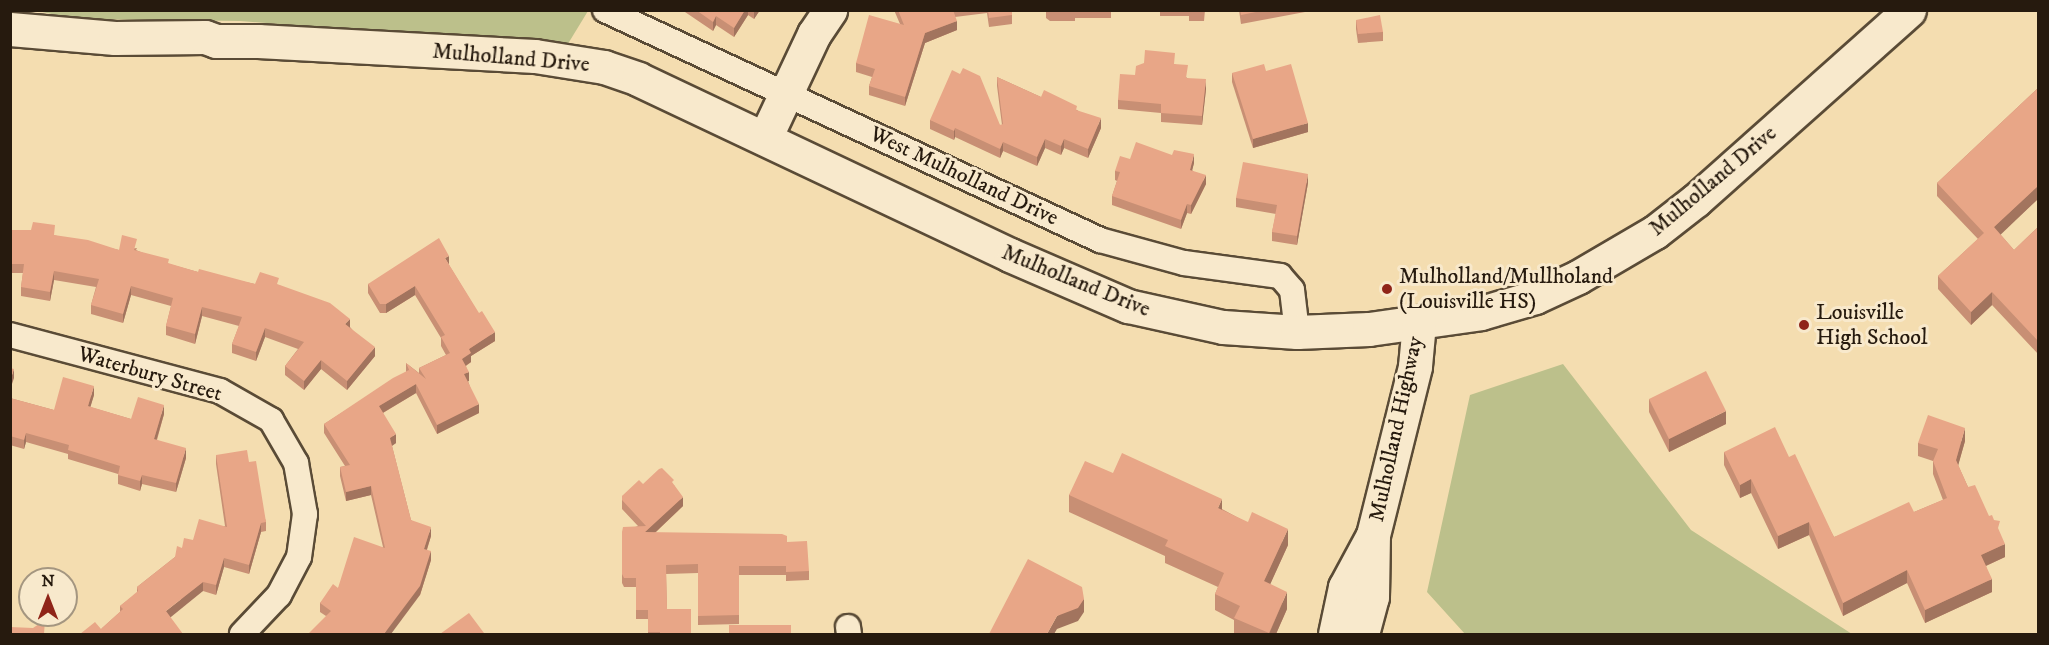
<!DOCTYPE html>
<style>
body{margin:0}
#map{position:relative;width:2049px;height:645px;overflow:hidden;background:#f4ddb0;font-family:"IM FELL DW Pica",serif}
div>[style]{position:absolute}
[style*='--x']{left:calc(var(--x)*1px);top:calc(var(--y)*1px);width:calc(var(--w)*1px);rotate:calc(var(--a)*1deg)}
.green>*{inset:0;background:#bcc08b}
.roads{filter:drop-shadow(2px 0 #5a4b36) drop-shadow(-2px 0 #5a4b36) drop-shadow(0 2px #5a4b36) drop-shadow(0 -2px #5a4b36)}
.street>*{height:24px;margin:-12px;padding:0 12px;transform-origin:12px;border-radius:12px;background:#f8e9cc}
.secondary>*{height:33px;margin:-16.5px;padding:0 16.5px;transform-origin:16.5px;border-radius:16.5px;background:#f8e9cc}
.wall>*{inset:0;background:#c88f74}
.shaded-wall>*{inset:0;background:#a2745e}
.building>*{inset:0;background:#e8a687}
.dots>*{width:16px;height:16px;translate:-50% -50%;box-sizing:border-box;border:3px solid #f8e9cc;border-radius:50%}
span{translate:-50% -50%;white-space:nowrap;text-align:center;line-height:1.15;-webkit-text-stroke:6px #f8e9cc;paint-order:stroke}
.street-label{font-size:22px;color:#261a0e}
.poi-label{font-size:22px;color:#261a0e}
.left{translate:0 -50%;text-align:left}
.frame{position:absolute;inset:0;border:12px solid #261a0e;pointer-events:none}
.north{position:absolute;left:18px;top:567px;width:60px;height:60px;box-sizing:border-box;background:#f8e9cc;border:2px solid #a49680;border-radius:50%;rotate:0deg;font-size:16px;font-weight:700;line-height:24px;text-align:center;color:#261a0e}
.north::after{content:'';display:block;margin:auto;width:21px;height:27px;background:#8f2418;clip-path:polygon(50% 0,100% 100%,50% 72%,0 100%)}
</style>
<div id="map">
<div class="green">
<div style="clip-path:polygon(38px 11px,588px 11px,566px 47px,240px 21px,74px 19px)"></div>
<div style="clip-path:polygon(1563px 364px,1691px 530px,1852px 634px,1465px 634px,1427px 592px,1470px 395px)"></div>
</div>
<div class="roads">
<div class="street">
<div style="--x:605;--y:10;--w:546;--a:24.92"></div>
<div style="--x:1100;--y:240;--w:87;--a:15.3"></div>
<div style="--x:1184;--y:263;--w:97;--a:7.7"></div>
<div style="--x:1280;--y:276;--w:18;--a:49"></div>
<div style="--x:1292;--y:290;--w:42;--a:83.2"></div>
<div style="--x:10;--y:335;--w:217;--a:14.9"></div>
<div style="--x:220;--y:391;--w:59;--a:29.6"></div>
<div style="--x:271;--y:420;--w:50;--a:59.8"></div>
<div style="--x:296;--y:463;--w:52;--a:80"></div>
<div style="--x:305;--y:514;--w:43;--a:97.9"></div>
<div style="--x:299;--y:557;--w:43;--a:117.8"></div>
<div style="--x:279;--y:595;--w:54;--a:133.5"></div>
<div style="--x:848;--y:627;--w:7;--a:82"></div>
</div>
<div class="secondary">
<div style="--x:10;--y:29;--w:105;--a:4.9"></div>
<div style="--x:115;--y:38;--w:90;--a:-0.6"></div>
<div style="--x:205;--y:37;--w:12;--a:20"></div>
<div style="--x:216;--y:41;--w:42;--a:0"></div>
<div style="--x:258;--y:41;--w:277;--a:3.1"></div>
<div style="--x:535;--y:56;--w:70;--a:9.1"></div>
<div style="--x:604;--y:67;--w:36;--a:19"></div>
<div style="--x:638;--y:79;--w:412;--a:25.3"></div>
<div style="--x:1010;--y:255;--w:129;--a:23.4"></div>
<div style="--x:1128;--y:306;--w:97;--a:12.5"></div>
<div style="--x:1223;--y:327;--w:74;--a:3.9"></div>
<div style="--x:1297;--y:332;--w:72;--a:-2.4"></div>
<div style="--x:1369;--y:329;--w:113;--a:-8.1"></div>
<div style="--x:1481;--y:313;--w:56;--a:-16.5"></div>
<div style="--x:1535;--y:297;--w:47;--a:-24.9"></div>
<div style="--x:1578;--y:277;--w:89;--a:-30.3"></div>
<div style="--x:1655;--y:232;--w:52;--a:-38"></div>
<div style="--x:1696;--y:200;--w:285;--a:-41.7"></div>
<div style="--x:765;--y:138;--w:115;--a:-64.8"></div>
<div style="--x:814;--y:34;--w:29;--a:-56"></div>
<div style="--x:1335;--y:634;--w:48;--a:-78"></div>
<div style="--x:1345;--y:587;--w:55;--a:-61.6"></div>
<div style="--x:1362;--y:634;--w:38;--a:-75"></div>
<div style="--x:1372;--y:597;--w:62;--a:-89.1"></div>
<div style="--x:1373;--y:535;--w:174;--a:-76"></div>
<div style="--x:1415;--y:366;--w:43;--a:-84.7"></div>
</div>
</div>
<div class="wall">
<div style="clip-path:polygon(685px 10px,760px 10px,754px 19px,748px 15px,734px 37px,716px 25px,713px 31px,685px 12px)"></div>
<div style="clip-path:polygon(894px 10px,1012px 10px,1012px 24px,989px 27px,987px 13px,955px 17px,957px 30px,925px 43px,905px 106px,869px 95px,869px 86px,872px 77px,856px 72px,856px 63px,900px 24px)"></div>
<div style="clip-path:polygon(1046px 10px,1111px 10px,1111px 18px,1075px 18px,1075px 21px,1050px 21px,1046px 18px)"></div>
<div style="clip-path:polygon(1160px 10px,1205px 10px,1204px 21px,1189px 21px,1189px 16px,1160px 16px)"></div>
<div style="clip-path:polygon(1239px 10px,1305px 10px,1305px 12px,1241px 24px)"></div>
<div style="clip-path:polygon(1356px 20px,1383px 32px,1383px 41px,1358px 43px,1356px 29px)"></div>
<div style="clip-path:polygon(1175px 64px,1187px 78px,1206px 89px,1202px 125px,1161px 122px,1161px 113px,1118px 109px,1118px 100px,1135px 75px)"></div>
<div style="clip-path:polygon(1266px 71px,1308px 132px,1253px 148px,1232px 82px,1232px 73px)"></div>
<div style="clip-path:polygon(997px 77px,1041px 97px,1077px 110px,1101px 128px,1088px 158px,1064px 148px,1061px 155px,1045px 148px,1037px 166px,1003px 151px,1000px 158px,955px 137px,954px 140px,930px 129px,930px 120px,1002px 125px,997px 86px)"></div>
<div style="clip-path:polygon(2038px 88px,2038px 199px,2000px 234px,2014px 250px,2038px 227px,2038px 354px,1992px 305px,1971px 325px,1938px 289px,1938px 276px,1978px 239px,1937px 196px,1937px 183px)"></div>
<div style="clip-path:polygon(1130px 159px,1194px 163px,1192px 170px,1206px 184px,1191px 214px,1187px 213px,1181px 229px,1112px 205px,1112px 196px,1117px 181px,1115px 180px,1115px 171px)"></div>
<div style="clip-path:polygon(1308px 183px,1297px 245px,1272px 241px,1272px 232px,1276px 214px,1236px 207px,1236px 198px)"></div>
<div style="clip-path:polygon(10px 230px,31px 230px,119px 250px,137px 248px,136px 250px,169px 264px,198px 272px,255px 284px,279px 285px,350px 327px,375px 356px,347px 390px,321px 369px,304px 390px,285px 375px,285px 366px,298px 349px,265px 337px,256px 361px,232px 353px,232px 344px,239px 326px,202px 316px,195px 344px,166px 335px,166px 326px,171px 306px,131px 295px,123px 323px,91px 314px,91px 305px,96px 287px,54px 280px,50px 301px,21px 296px,21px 287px,23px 273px,10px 273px)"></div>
<div style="clip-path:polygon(449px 265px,495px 341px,471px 356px,471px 362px,466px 366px,469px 381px,468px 381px,479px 413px,437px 434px,416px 393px,383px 413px,396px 443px,392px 446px,411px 520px,431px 536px,427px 550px,431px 560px,420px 595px,326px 616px,320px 612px,320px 603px,338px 588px,383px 547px,371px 495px,346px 501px,340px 476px,340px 467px,345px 466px,324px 433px,324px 424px,406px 372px,406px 363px,419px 373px,419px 368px,446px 355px,441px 346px,441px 338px,415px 295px,386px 313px,380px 313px,368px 293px,368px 284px)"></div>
<div style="clip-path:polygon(94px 395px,90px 407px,131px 419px,164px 414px,157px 440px,186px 458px,176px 492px,142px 484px,140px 491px,118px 484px,118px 474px,68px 459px,68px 454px,26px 442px,24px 449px,10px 445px,10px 398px,54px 410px)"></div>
<div style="clip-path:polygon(1649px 399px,1726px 424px,1669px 452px,1649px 412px)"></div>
<div style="clip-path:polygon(1965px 441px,1958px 465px,1968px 487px,2000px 534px,2005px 557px,1986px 566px,1992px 592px,1925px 623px,1907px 583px,1843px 616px,1809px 535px,1778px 549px,1751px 493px,1740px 498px,1724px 465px,1724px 452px,1789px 457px,1834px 537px,1914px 512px,1943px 500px,1933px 474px,1933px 461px,1918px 456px,1918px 443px)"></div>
<div style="clip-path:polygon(216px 455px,249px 462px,266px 522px,266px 531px,261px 532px,249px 574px,224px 567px,216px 595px,203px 591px,101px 629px,120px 612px,120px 606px,137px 593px,137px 587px,175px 557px,182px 548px,193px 540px,225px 526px,216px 464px)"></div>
<div style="clip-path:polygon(1113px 473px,1222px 509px,1288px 545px,1270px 584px,1287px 609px,1276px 634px,1234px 634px,1234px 620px,1215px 610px,1215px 594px,1218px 587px,1165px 563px,1165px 556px,1069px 512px,1069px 495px)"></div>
<div style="clip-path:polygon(674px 485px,683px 506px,655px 533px,787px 542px,809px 571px,809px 580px,786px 581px,786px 575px,739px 575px,739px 624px,698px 625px,698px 573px,666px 574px,667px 609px,691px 634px,648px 634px,648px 619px,636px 619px,636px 587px,624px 587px,622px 583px,622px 532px,638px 526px,622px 509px,622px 496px)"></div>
</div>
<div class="shaded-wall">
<div style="clip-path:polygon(745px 10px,748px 10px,748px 15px,734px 37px,734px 28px)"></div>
<div style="clip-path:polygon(754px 10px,760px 10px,754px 19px)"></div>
<div style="clip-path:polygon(716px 16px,716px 25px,713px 31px,713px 22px)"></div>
<div style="clip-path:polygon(957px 21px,957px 30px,925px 43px,905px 106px,905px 97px,925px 33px)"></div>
<div style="clip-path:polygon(1206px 79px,1206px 89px,1202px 125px,1202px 116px)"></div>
<div style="clip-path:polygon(1101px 118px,1101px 128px,1088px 158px,1088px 149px)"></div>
<div style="clip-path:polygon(1308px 123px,1308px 132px,1253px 148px,1253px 139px)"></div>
<div style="clip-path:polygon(955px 128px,955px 137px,954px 140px,954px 131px)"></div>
<div style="clip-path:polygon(1045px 139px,1045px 148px,1037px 166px,1037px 157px)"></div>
<div style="clip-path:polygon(1064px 139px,1064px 148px,1061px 155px,1061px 146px)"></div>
<div style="clip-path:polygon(1003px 142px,1003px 151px,1000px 158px,1000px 149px)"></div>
<div style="clip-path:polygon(1194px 154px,1194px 163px,1190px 179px,1190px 170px)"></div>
<div style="clip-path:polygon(1308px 174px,1308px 183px,1297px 245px,1297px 236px)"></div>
<div style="clip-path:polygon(1206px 175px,1206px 184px,1191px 214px,1191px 205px)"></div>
<div style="clip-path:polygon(2038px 186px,2038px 199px,1994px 241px,1994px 227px)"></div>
<div style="clip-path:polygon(1187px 204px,1187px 213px,1181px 229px,1181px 220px)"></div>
<div style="clip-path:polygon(449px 256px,449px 265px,445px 258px)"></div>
<div style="clip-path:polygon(54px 271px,54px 280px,50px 301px,50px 292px)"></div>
<div style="clip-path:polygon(131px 286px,131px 295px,123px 323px,123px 314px)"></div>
<div style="clip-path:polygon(415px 286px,415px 295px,386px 313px,386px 304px)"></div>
<div style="clip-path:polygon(1992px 292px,1992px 305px,1971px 325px,1971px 312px)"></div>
<div style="clip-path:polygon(202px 307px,202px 316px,195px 344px,195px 334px)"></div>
<div style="clip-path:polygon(350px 319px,350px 328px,345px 324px)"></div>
<div style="clip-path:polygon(265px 328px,265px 337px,256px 361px,256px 352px)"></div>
<div style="clip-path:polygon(495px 332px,495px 341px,471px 356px,471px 362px,462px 368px,462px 359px,469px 349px)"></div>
<div style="clip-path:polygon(375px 347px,375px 356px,347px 390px,347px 381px)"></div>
<div style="clip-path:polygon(321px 360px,321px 369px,304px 390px,304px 381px)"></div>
<div style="clip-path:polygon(14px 369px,14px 378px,10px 390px,10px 381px)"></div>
<div style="clip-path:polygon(469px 372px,469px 381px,464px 383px,464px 374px)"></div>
<div style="clip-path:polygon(416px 384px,416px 393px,379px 415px,379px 406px)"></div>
<div style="clip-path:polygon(94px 386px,94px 395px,88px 415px,88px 406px)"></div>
<div style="clip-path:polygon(479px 404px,479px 413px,437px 434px,437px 425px)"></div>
<div style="clip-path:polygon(164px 405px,164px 414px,154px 448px,154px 439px)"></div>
<div style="clip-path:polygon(1726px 411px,1726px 424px,1669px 452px,1669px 439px)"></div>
<div style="clip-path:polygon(1965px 428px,1965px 441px,1956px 473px,1956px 460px)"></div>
<div style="clip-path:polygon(26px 433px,26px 442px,24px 449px,24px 440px)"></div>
<div style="clip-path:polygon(396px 434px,396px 443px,390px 447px,390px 438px)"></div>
<div style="clip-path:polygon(186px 448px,186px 458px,176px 492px,176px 483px)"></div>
<div style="clip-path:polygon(142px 475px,142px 484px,140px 491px,140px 481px)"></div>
<div style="clip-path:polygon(1751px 479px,1751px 493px,1740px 498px,1740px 485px)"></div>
<div style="clip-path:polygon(371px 486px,371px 495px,346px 501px,346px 492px)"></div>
<div style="clip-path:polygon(683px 497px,683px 506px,645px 542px,645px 532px)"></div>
<div style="clip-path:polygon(1222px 499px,1222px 515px,1218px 508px)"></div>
<div style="clip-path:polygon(1809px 522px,1809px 535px,1778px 549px,1778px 536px)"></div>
<div style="clip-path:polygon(261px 523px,261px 532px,249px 574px,249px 565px)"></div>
<div style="clip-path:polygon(431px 527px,431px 536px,424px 558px,424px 549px)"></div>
<div style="clip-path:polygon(1288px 529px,1288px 545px,1264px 598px,1264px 581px)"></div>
<div style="clip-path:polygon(2005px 544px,2005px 557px,1981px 568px,1981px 555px)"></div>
<div style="clip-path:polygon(431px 551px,431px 560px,420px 595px,391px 634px,384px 634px)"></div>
<div style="clip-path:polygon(224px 558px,224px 567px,216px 595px,216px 585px)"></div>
<div style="clip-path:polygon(1907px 570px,1907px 583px,1843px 616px,1843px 603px)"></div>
<div style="clip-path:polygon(1992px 579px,1992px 592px,1925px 623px,1925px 610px)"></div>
<div style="clip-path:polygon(203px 582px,203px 591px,166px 621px,166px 611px)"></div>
<div style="clip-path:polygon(1287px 592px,1287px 609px,1276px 634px,1269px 634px)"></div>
<div style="clip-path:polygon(1084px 599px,1084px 612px,1078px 621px,1057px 629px,1054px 634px,1047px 634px,1057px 616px)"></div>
</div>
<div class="building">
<div style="clip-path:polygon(696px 10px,745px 10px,734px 28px,716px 16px,713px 22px)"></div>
<div style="clip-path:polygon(898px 10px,953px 10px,957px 21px,925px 33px,905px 97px,869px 86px,875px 69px,856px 63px,869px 15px,904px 25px)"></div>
<div style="clip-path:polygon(988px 10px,1012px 10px,1012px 15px,989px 18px)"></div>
<div style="clip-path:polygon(1048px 10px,1075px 10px,1075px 12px,1050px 12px)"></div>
<div style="clip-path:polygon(1189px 10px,1205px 10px,1204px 12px,1189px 12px)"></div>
<div style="clip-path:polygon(1240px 10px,1266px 10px,1241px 15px)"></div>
<div style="clip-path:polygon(1380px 15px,1383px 32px,1358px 34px,1356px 20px)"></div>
<div style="clip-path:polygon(1145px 50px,1175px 53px,1174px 64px,1188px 65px,1186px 78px,1206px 79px,1202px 116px,1161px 113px,1161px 104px,1118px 100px,1120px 74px,1135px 75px,1136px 66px,1144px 63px)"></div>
<div style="clip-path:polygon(1264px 64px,1266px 71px,1291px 64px,1308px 123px,1253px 139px,1232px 73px)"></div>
<div style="clip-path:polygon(963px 68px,980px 76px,1000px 125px,1003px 124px,997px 77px,1041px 97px,1044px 90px,1077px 106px,1076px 110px,1101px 118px,1088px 149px,1064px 139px,1061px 146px,1045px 139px,1037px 157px,1003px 142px,1000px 149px,955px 128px,954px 131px,930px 120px,952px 70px,960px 74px)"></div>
<div style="clip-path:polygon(2038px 88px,2038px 186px,1994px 227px,2014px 250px,2038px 227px,2038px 341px,1992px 292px,1971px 312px,1938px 276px,1984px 233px,1937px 183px)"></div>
<div style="clip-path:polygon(1136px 142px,1172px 155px,1174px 150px,1194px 154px,1190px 170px,1206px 175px,1191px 205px,1187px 204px,1181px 220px,1112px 196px,1120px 172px,1115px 171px,1120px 156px,1130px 159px)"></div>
<div style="clip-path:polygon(1243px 162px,1308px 174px,1297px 236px,1272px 232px,1277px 205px,1236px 198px)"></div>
<div style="clip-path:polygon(33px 222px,55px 225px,54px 235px,88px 240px,119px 250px,122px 235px,137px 239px,134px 250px,169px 259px,168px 263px,198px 272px,199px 269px,255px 284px,260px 272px,279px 278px,277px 284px,330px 303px,350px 319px,345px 324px,375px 347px,347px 381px,321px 360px,304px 381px,285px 366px,304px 342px,265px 328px,256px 352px,232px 344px,242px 317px,202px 307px,195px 334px,166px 326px,173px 298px,131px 286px,123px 314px,91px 305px,99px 279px,54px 271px,50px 292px,21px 287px,24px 264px,10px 264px,10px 230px,31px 230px)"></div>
<div style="clip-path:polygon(439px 238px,449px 256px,445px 258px,479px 313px,482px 311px,495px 332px,469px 349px,471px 353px,462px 359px,469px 372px,464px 374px,479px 404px,437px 425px,416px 384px,379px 406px,396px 434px,390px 438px,411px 520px,431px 527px,424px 549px,431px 551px,420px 586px,384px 634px,308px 634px,331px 611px,320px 603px,333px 584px,338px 588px,354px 537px,385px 548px,371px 486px,346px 492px,340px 467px,350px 465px,324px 424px,393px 378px,409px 370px,410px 372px,406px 363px,426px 379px,419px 368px,450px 353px,441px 337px,445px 335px,415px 286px,386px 304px,380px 304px,368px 284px)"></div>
<div style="clip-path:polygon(10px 368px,14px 369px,10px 381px)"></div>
<div style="clip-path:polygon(1706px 371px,1726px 411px,1669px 439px,1649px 399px)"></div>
<div style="clip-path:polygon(63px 377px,94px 386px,88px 406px,131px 419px,138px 397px,164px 405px,154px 439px,186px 448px,176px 483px,142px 475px,140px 481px,118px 475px,120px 466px,68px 450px,69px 445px,26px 433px,24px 440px,10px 436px,10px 398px,54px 410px)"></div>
<div style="clip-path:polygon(1928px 415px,1965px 428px,1956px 460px,1968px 487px,1975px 485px,1989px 516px,1992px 515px,1994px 520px,2000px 521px,1998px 528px,2005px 544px,1981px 555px,1992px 579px,1925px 610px,1907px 570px,1843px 603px,1809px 522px,1778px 536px,1751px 479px,1740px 485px,1724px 452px,1775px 427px,1789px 457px,1795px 454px,1834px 537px,1909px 502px,1914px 512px,1947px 498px,1933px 461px,1938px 449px,1918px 443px)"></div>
<div style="clip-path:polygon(247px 450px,249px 462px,256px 461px,266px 522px,261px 523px,249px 565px,224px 558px,216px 585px,203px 582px,166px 611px,183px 634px,80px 634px,95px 622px,101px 629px,123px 609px,120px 606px,138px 591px,137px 587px,175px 557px,177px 546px,182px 548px,184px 538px,193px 540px,199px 519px,227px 527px,216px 455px)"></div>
<div style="clip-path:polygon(1122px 453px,1222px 499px,1218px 508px,1248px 522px,1252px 512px,1288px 529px,1264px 581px,1287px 592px,1269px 633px,1234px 618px,1240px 606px,1215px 594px,1224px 573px,1165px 546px,1168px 540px,1069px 495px,1085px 461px,1113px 473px)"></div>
<div style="clip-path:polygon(662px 468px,674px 480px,672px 482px,683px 497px,645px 532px,782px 534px,787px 536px,787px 542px,807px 541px,809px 571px,786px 572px,786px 566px,739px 566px,739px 615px,698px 616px,698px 564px,666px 565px,667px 609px,691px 609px,691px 634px,660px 634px,660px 632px,648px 632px,648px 610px,636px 610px,636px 578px,624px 578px,622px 574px,622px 532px,623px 527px,646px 526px,622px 500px,622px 496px,639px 480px,643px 484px,659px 469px)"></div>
<div style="clip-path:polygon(1028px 559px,1082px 587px,1084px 599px,1078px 608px,1057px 616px,1047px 634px,989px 634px)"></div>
<div style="clip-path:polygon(469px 613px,484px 633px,483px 634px,440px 634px)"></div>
<div style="clip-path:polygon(45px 620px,44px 634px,10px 634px,10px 627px,33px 628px)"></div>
<div style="clip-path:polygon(729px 625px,791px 625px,791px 634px,729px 634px)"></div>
</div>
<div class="dots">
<div style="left:1387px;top:289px;background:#8f2418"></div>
<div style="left:1804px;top:325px;background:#8f2418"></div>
</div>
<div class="street-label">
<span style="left:511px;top:58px;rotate:5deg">Mulholland Drive</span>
<span style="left:964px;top:176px;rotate:25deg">West Mulholland Drive</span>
<span style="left:1713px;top:181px;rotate:-40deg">Mulholland Drive</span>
<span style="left:1076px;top:281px;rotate:22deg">Mulholland Drive</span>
<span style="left:150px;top:374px;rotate:16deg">Waterbury Street</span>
<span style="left:1396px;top:429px;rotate:-78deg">Mulholland Highway</span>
</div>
<div class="poi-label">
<span class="left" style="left:1399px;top:289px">Mulholland/Mullholand<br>(Louisville HS)</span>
<span class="left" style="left:1816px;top:325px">Louisville<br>High School</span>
</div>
<div class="frame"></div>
<div class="north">N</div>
</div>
